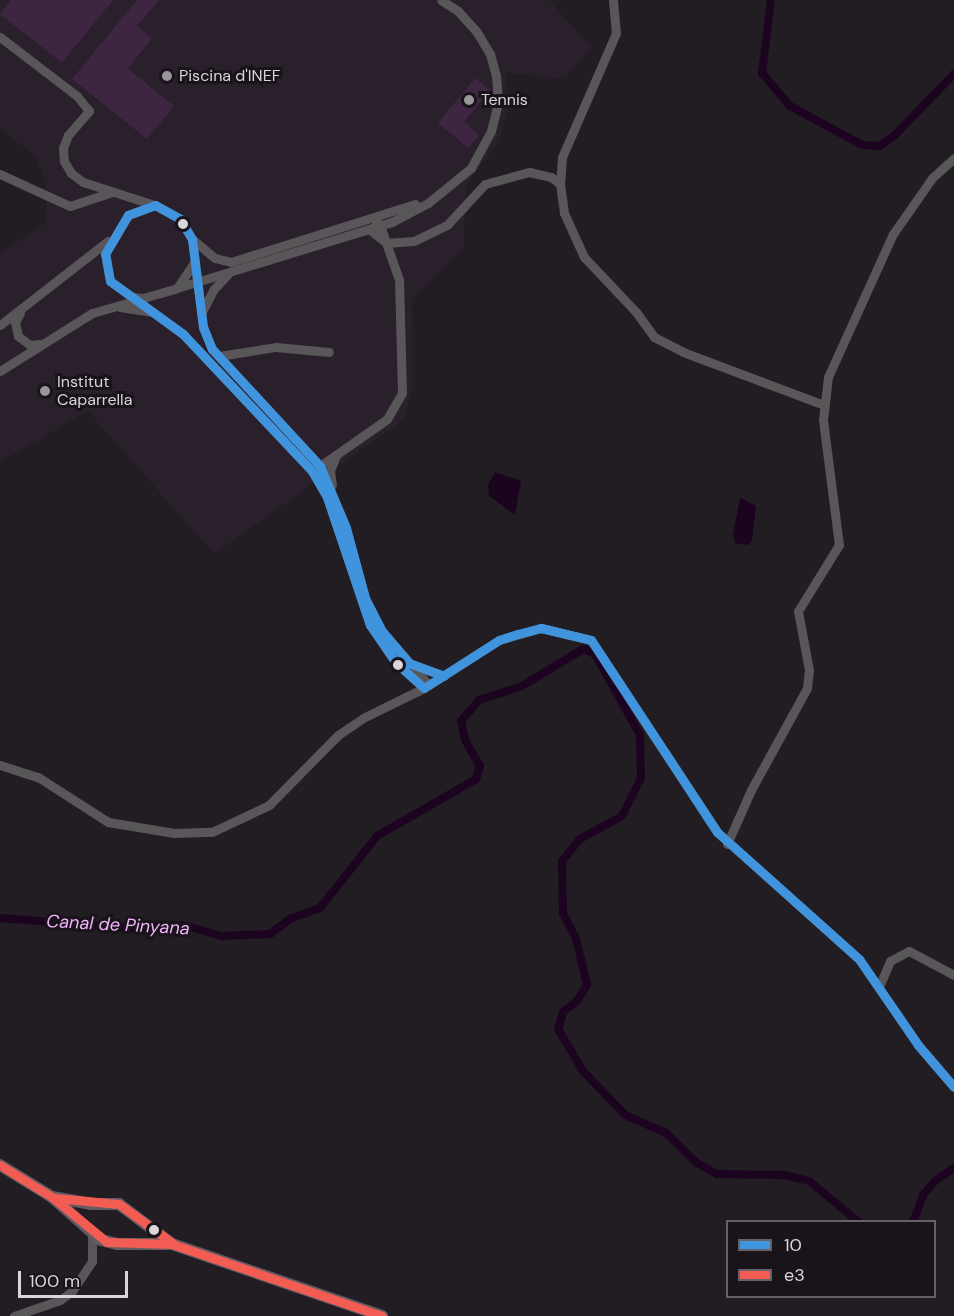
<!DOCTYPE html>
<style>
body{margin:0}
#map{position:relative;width:954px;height:1316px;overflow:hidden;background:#211d22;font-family:"DM Sans",sans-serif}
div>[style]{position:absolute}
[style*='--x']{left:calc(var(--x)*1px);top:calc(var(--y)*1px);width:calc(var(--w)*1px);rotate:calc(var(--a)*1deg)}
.built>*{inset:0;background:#29202b}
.green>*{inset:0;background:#3e2542}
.water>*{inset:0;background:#1c0320}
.canal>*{height:8px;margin:-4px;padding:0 4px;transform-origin:4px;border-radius:4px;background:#1c0320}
.minor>*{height:9px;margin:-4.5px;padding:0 4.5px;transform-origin:4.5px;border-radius:4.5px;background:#595659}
.major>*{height:12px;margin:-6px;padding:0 6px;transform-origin:6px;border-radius:6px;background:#625b63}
.bus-1>*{height:9px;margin:-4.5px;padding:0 4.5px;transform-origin:4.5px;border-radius:4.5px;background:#4094de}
.bus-2>*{height:9px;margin:-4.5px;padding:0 4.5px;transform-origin:4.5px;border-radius:4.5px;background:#f25c53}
.dots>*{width:16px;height:16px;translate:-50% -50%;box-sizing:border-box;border:3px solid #19131a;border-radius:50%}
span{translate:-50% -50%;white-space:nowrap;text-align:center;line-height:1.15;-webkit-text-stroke:6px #19131a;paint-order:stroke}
.poi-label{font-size:16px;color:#dad5db}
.left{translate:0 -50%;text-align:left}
.water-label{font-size:18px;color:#f1b4fa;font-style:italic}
.legend{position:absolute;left:726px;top:1220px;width:210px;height:78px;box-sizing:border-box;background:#19131a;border:2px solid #666167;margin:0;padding:8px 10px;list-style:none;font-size:18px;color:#dad5db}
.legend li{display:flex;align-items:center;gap:12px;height:30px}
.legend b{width:30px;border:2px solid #666167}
.scale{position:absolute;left:18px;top:1271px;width:110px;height:27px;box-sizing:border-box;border:3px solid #dad5db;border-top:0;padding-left:8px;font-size:18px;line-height:21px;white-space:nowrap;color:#dad5db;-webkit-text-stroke:4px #19131a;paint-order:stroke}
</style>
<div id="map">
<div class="built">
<div style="clip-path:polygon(0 0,549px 0,591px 47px,565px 79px,506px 73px,509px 106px,499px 141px,466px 186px,464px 248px,412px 300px,413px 390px,403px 420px,214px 554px,88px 411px,0 462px,0 253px,46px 223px,46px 183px,36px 157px,0 128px)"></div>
</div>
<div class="green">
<div style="clip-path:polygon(11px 0,113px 0,62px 63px,0 14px)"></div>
<div style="clip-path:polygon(137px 0,159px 0,137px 26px,152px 38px,128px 69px,174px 106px,147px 139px,72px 79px)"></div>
<div style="clip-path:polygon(475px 78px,490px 90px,464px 122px,479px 135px,468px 148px,438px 123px)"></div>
</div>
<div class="water">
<div style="clip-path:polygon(495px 472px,521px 481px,515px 515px,489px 496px,488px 485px)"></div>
<div style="clip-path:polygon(740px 498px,756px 506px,752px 540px,748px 545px,735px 543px,733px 536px)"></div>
</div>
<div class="canal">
<div style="--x:771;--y:0;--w:74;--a:97"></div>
<div style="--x:762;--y:73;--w:43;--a:49.7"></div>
<div style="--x:790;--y:106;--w:82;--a:28.4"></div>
<div style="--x:862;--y:145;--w:18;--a:3"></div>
<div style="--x:880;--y:146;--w:19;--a:-36"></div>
<div style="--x:895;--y:135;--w:85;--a:-46"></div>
<div style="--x:0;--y:918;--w:151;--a:4.5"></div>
<div style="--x:151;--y:930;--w:32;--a:-9"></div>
<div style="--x:183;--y:925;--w:40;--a:16"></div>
<div style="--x:221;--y:936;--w:49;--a:-2.3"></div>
<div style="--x:270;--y:934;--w:25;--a:-37"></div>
<div style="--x:290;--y:919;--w:32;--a:-20"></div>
<div style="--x:320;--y:908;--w:92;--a:-51.6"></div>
<div style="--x:377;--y:836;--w:114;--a:-29.9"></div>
<div style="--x:476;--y:779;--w:14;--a:-73"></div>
<div style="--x:480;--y:766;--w:30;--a:-120"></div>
<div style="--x:465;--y:740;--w:19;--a:-102"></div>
<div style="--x:461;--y:721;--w:28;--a:-49"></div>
<div style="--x:479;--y:700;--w:45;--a:-18"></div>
<div style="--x:522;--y:686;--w:71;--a:-31.2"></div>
<div style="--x:583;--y:649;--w:13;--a:23"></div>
<div style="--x:595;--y:654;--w:93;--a:60.9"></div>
<div style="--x:640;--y:735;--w:43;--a:88.7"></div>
<div style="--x:641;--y:778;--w:42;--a:116.6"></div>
<div style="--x:622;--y:816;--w:48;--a:151.3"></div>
<div style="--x:580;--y:839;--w:28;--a:129"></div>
<div style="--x:562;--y:861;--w:52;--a:88.9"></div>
<div style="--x:563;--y:913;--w:28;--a:63"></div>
<div style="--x:576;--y:938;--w:48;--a:76.8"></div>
<div style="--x:587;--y:985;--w:19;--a:122"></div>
<div style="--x:577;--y:1001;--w:18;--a:142"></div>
<div style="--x:563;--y:1012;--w:18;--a:106"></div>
<div style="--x:558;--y:1029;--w:49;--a:59.2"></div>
<div style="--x:583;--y:1071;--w:61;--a:46.3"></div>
<div style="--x:625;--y:1115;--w:45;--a:23.7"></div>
<div style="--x:666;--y:1133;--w:43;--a:44.1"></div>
<div style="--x:697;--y:1163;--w:23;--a:29"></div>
<div style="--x:717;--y:1174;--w:67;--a:0.9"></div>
<div style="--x:784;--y:1175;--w:26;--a:13"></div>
<div style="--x:809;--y:1181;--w:65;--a:39.4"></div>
<div style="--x:913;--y:1222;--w:30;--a:-69"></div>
<div style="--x:924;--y:1194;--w:17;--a:-50"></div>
<div style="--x:935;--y:1181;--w:23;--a:-34"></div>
</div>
<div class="minor">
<div style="--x:613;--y:0;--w:33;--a:85"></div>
<div style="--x:616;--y:33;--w:135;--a:113.5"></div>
<div style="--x:562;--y:157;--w:27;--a:94"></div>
<div style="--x:560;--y:184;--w:29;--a:82"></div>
<div style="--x:564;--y:213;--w:48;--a:65.6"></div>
<div style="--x:584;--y:257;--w:76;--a:46.6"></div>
<div style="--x:636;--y:312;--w:31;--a:54"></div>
<div style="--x:654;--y:337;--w:33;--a:27"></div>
<div style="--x:683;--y:352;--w:151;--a:20.6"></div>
<div style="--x:0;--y:37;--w:97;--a:37.5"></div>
<div style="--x:77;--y:96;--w:19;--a:51"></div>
<div style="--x:89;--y:111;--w:32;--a:131"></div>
<div style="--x:68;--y:135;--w:14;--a:111"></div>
<div style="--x:63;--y:148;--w:13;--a:86"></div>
<div style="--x:64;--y:161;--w:14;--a:60"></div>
<div style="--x:71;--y:173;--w:15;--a:37"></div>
<div style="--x:83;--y:182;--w:75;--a:17.9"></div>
<div style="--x:0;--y:174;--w:77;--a:24.6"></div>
<div style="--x:70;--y:206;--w:44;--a:-18.4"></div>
<div style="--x:369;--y:229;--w:22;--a:39"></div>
<div style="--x:386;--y:243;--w:28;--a:-4"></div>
<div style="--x:414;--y:241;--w:37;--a:-26"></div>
<div style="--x:447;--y:225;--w:56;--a:-47.2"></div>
<div style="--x:485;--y:184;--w:46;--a:-15.3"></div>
<div style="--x:529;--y:172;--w:23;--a:13"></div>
<div style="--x:551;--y:177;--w:11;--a:38"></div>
<div style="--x:192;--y:239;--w:30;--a:40"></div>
<div style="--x:215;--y:258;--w:16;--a:14"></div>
<div style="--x:231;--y:262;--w:193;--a:-17.5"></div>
<div style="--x:177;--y:288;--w:225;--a:-17.1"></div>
<div style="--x:392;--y:222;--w:41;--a:-27.8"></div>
<div style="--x:428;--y:203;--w:55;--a:-39.1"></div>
<div style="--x:471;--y:168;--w:42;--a:-61.6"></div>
<div style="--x:491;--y:131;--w:29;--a:-76"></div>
<div style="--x:498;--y:103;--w:27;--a:-94"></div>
<div style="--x:496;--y:76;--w:23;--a:-105"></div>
<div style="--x:490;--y:54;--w:27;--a:-121"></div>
<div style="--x:476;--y:31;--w:27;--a:-132"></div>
<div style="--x:458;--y:11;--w:20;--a:-147"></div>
<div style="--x:133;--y:297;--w:10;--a:6"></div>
<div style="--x:143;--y:298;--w:35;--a:-16"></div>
<div style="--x:177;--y:288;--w:30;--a:-56"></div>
<div style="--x:120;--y:307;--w:33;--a:9"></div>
<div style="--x:20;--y:313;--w:10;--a:119"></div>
<div style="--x:15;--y:322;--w:14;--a:78"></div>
<div style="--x:18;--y:336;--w:15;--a:37"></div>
<div style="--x:30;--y:345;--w:9;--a:-6"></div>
<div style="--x:201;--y:314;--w:27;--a:-63"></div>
<div style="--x:213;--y:290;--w:22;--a:-47"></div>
<div style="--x:0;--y:325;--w:137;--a:-37.9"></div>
<div style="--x:219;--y:356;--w:58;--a:-9"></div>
<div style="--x:276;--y:347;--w:53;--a:5.4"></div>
<div style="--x:0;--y:371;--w:109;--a:-32.2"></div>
<div style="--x:92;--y:313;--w:48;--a:-15.8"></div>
<div style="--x:320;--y:466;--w:82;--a:-35"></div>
<div style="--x:387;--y:419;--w:30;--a:-60"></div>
<div style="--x:402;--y:393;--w:113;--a:-91.5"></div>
<div style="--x:399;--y:280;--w:58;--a:-109.1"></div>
<div style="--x:380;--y:225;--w:10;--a:-135"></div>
<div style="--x:332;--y:485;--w:14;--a:-98"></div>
<div style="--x:330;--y:471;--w:17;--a:-69"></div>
<div style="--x:411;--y:664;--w:35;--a:20"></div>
<div style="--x:424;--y:688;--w:38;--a:-138"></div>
<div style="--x:396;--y:663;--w:46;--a:-124.4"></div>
<div style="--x:370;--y:625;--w:135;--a:-108.6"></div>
<div style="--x:327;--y:497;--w:30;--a:-120"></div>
<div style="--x:312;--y:471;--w:188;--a:-133.3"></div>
<div style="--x:183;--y:334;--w:90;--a:-144"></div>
<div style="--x:110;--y:281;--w:27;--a:-100"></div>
<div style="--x:105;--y:254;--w:45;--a:-59.5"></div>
<div style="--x:128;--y:215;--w:29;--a:-20"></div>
<div style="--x:155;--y:205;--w:29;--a:29"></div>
<div style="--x:180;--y:219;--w:23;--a:59"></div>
<div style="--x:192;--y:239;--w:89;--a:82.9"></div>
<div style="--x:203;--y:327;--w:24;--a:68"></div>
<div style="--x:212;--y:349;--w:159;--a:47.3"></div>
<div style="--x:320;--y:466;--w:67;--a:67.2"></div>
<div style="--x:346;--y:528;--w:73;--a:74.8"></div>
<div style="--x:365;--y:598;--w:36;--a:63"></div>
<div style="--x:381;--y:630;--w:73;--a:48.9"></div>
<div style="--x:0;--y:765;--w:40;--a:18"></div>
<div style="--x:38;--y:777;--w:83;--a:32.7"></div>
<div style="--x:108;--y:822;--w:67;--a:9.5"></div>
<div style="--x:174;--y:833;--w:38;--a:-2"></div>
<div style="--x:212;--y:832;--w:63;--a:-25.3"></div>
<div style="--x:269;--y:805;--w:98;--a:-45.4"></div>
<div style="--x:338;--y:735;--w:32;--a:-34"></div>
<div style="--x:365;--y:717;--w:66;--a:-26.2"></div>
<div style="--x:424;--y:688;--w:89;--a:-32.6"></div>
<div style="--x:499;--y:640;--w:44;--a:-15.9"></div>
<div style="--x:541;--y:628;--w:51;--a:13.5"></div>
<div style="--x:591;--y:640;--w:230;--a:56.7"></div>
<div style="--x:717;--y:832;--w:191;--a:41.8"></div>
<div style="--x:859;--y:959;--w:104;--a:55.5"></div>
<div style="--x:918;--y:1045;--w:55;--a:49.4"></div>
<div style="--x:727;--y:844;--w:59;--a:-66"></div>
<div style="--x:751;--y:790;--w:116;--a:-61.2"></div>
<div style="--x:807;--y:688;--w:18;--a:-84"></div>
<div style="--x:809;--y:670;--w:60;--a:-100.6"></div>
<div style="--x:798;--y:611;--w:78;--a:-58.2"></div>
<div style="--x:839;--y:545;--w:126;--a:-97.3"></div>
<div style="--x:823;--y:420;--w:43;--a:-83.4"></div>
<div style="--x:828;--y:377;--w:157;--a:-65.6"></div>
<div style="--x:893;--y:234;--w:68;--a:-55.1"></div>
<div style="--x:932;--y:178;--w:30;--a:-42"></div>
<div style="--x:879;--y:987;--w:28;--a:-67"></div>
<div style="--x:890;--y:961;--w:21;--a:-28"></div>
<div style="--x:909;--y:951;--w:51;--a:28.1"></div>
<div style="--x:14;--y:1316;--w:49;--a:-19.2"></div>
<div style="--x:60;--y:1300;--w:15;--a:-37"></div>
<div style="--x:72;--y:1291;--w:36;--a:-56"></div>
<div style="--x:92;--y:1261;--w:27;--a:-90"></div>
</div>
<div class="major">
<div style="--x:0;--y:1165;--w:61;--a:31.6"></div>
<div style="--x:52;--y:1197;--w:65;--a:41.3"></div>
<div style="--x:101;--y:1240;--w:16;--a:14"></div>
<div style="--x:117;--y:1244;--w:53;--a:0"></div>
<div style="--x:52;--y:1197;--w:39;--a:10"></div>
<div style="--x:90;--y:1204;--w:29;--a:0"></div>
<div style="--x:119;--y:1204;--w:66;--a:37"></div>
<div style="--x:172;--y:1244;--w:222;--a:18.9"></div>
</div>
<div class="bus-1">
<div style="--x:427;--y:686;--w:85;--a:-32.6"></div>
<div style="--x:499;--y:640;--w:20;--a:-18"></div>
<div style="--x:518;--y:634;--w:24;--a:-15"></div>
<div style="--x:541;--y:628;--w:51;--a:13.5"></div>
<div style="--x:591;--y:640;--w:230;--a:56.7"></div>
<div style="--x:717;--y:832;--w:191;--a:41.8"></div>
<div style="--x:859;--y:959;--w:104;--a:55.5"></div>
<div style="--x:918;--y:1045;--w:55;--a:49.4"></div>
<div style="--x:424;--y:688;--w:38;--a:-138"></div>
<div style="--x:396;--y:663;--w:46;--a:-124.4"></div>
<div style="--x:370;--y:625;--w:135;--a:-108.6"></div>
<div style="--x:327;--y:497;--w:30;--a:-120"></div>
<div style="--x:312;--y:471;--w:188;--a:-133.3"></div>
<div style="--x:183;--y:334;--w:90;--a:-144"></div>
<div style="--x:110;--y:281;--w:27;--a:-100"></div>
<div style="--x:105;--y:254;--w:45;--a:-59.5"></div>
<div style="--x:128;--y:215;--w:29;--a:-20"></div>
<div style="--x:155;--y:205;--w:29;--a:29"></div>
<div style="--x:180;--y:219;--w:23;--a:59"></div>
<div style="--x:192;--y:239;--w:89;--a:82.9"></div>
<div style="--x:203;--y:327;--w:24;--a:68"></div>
<div style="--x:212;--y:349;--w:159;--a:47.3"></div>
<div style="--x:320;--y:466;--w:67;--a:67.2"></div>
<div style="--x:346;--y:528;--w:73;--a:74.8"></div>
<div style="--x:365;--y:598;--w:36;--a:63"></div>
<div style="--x:381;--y:630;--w:43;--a:49.7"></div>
<div style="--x:409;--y:663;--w:37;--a:20"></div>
</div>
<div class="bus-2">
<div style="--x:0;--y:1165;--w:61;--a:31.6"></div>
<div style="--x:52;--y:1197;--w:71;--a:39.3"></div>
<div style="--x:107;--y:1242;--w:65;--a:1.8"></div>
<div style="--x:172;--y:1244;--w:222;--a:18.9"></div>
<div style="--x:55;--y:1198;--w:64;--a:5.4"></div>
<div style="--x:119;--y:1204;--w:69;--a:36.2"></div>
</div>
<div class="dots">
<div style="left:167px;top:76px;background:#99959a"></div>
<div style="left:469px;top:100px;background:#99959a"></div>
<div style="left:183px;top:224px;background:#dad5db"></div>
<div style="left:45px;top:391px;background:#99959a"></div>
<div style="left:398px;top:665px;background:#dad5db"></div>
<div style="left:154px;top:1230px;background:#dad5db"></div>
</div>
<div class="poi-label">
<span class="left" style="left:179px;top:76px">Piscina d'INEF</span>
<span class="left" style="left:481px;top:100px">Tennis</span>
<span class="left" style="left:57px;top:391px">Institut<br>Caparrella</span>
</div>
<div class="water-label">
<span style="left:118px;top:925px;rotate:3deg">Canal de Pinyana</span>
</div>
<ul class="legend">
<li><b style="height:8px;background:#4094de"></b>10</li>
<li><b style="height:8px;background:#f25c53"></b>e3</li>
</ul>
<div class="scale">100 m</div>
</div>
